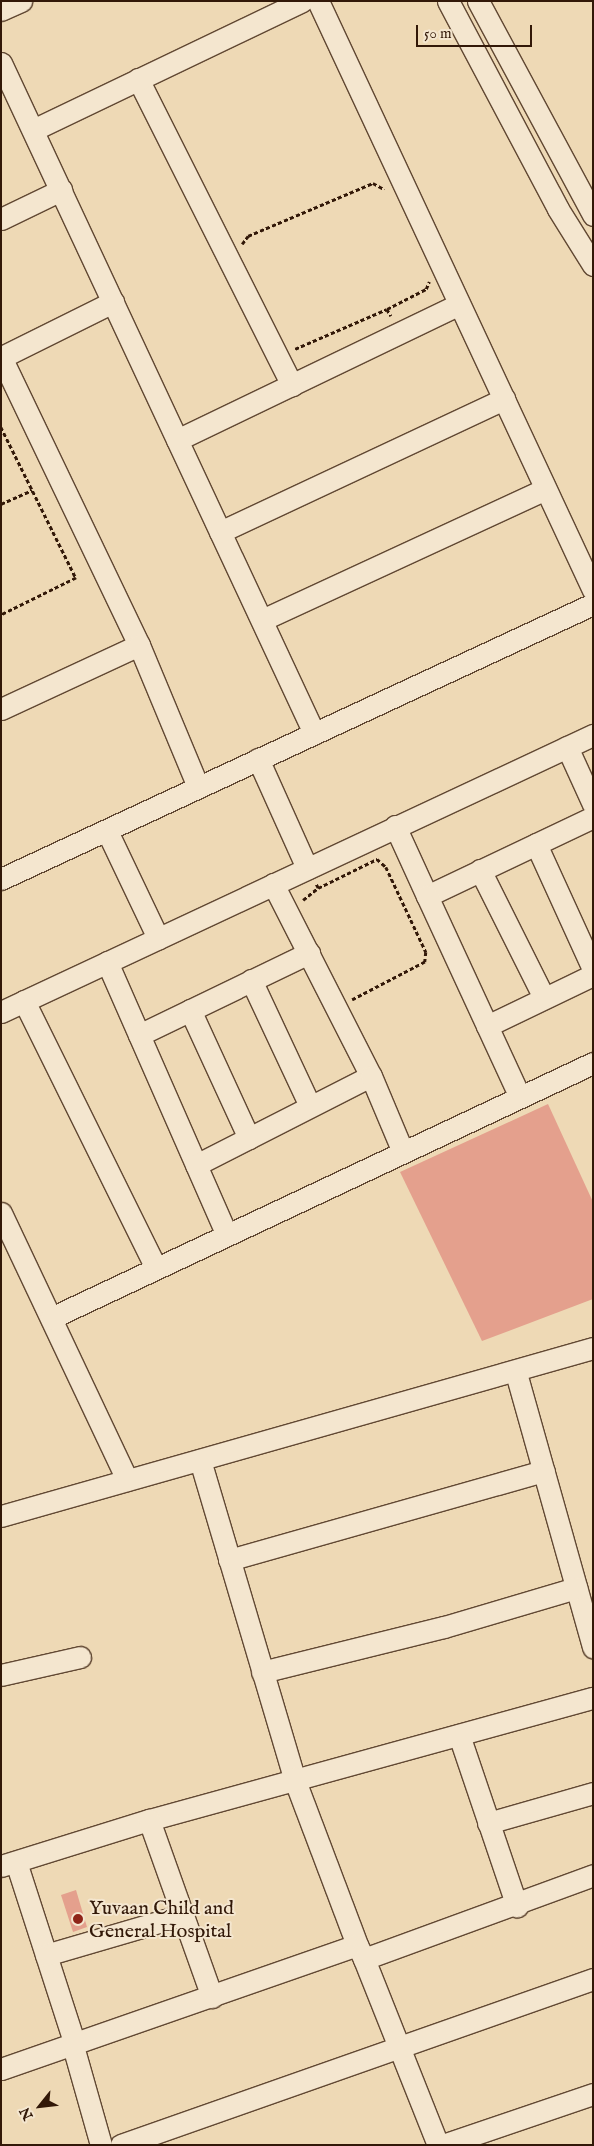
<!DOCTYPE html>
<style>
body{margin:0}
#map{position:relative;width:594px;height:2146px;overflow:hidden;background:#eed9b5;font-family:"IM FELL English",serif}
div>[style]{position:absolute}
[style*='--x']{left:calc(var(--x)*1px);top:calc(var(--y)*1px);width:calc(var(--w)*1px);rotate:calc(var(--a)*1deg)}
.building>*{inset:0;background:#e4a08d}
.path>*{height:2.5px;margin-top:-1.25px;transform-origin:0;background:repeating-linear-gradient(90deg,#321808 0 4px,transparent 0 6.5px)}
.roads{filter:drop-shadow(1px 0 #614833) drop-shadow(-1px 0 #614833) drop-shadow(0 1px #614833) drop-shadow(0 -1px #614833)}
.minor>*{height:21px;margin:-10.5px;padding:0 10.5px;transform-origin:10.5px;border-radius:10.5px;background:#f4e6cf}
.dots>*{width:14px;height:14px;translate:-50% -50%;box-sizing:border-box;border:2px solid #f4e6cf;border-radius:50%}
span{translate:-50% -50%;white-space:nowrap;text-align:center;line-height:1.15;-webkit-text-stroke:4px #f4e6cf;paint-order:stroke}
.poi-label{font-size:20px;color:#321808}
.left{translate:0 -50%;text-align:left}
.frame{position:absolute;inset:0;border:2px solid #321808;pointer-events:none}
.north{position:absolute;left:15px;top:2081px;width:50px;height:50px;-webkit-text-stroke:4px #f4e6cf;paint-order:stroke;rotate:241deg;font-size:14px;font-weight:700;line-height:20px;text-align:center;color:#321808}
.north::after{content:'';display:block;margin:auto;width:18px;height:22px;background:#321808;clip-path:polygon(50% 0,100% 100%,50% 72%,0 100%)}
.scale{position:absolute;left:416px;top:25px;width:116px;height:22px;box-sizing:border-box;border:2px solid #321808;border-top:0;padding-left:6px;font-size:15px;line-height:18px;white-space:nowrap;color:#321808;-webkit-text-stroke:4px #f4e6cf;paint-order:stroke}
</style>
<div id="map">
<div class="building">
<div style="clip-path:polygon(548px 1104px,593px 1202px,593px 1299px,482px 1341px,400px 1172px)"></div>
<div style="clip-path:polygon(76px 1890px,87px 1927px,73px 1932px,61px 1895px)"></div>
</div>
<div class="path">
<div style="--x:242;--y:244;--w:10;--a:-53"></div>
<div style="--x:248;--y:236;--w:136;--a:-23"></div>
<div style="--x:373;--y:183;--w:13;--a:29"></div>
<div style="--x:387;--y:309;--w:44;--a:-27.1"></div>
<div style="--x:426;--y:289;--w:8;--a:-67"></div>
<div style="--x:295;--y:349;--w:100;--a:-23.5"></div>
<div style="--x:387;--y:309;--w:8;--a:60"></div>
<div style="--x:1;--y:427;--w:169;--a:63.6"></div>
<div style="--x:76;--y:578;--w:84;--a:153.7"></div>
<div style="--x:1;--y:504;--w:34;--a:-24"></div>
<div style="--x:318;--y:888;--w:66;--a:-26.2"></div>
<div style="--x:377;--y:859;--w:12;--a:42"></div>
<div style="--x:386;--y:867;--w:94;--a:64.8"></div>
<div style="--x:426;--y:952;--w:10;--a:96"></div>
<div style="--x:425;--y:962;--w:82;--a:152.5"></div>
<div style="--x:303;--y:900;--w:19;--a:-39"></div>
<div style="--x:318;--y:888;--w:4;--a:-117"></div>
</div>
<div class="roads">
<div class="minor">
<div style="--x:318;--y:1;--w:650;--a:64.97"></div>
<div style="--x:448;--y:1;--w:235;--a:62.1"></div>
<div style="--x:558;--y:209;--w:66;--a:58"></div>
<div style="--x:478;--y:1;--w:243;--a:61.7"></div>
<div style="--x:1;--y:10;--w:22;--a:-24"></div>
<div style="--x:1;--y:63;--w:740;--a:64.96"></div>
<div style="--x:138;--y:79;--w:343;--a:63.3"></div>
<div style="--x:33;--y:130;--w:298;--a:-25.6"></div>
<div style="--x:1;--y:219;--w:67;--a:-25.8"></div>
<div style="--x:4;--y:356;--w:122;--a:-26.4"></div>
<div style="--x:1;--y:357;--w:319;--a:64.4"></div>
<div style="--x:139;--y:645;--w:152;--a:155.1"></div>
<div style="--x:177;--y:440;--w:313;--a:-25.7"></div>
<div style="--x:220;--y:532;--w:314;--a:-25.1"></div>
<div style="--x:262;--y:620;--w:312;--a:-24.8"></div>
<div style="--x:139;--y:645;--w:154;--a:67.4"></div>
<div style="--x:567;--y:747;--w:63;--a:65.5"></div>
<div style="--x:258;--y:759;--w:120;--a:65.8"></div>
<div style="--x:395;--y:826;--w:77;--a:65.4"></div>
<div style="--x:427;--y:896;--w:184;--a:-25.4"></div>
<div style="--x:107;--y:831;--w:119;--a:64.5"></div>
<div style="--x:536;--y:844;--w:137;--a:65.5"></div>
<div style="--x:480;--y:870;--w:143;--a:63.4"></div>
<div style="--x:1;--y:879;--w:653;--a:-24.92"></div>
<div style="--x:273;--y:884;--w:216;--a:63"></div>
<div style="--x:427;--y:896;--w:221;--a:65.2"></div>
<div style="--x:107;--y:962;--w:298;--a:66.3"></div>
<div style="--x:251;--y:980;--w:139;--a:64.9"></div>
<div style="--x:24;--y:1001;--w:298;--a:63.7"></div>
<div style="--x:190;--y:1010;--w:141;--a:65.3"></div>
<div style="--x:1;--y:1012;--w:654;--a:-25.08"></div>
<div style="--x:487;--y:1026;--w:118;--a:-25.7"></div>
<div style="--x:139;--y:1035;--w:189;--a:-25.8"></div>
<div style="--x:196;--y:1165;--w:196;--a:-27"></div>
<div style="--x:371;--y:1076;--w:82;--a:67.2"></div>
<div style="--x:1;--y:1213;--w:295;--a:64.7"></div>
<div style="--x:51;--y:1318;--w:599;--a:-25.2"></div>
<div style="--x:516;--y:1373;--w:285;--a:74.3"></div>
<div style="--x:200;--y:1460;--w:332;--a:73.5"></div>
<div style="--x:294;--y:1778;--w:178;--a:69.3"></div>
<div style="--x:1;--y:1516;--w:615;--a:-15.84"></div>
<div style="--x:229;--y:1560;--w:327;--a:-15.8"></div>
<div style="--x:262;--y:1672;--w:187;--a:-13.9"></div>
<div style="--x:444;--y:1627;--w:138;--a:-16.5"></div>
<div style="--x:1;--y:1675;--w:81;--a:-12.8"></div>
<div style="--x:459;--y:1735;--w:181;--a:71.3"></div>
<div style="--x:149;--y:1820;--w:460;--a:-15.4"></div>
<div style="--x:488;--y:1823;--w:109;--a:-15.9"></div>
<div style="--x:16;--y:1862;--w:192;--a:72.1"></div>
<div style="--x:1;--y:1866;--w:155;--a:-17.3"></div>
<div style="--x:149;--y:1820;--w:188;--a:70.4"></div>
<div style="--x:46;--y:1955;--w:143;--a:-16.3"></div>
<div style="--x:364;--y:1959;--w:200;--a:68.3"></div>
<div style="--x:73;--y:2046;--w:103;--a:74.2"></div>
<div style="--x:1;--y:2069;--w:377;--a:-19.2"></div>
<div style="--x:357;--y:1945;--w:16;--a:63"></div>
<div style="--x:364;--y:1959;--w:244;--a:-20.1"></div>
<div style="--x:121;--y:2145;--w:500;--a:-19.38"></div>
<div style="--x:443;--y:2145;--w:158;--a:-18.8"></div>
</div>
</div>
<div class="dots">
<div style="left:78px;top:1919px;background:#8f2418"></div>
</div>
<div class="poi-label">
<span class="left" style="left:89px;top:1920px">Yuvaan Child and<br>General Hospital</span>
</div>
<div class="frame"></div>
<div class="north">N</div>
<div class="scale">50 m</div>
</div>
